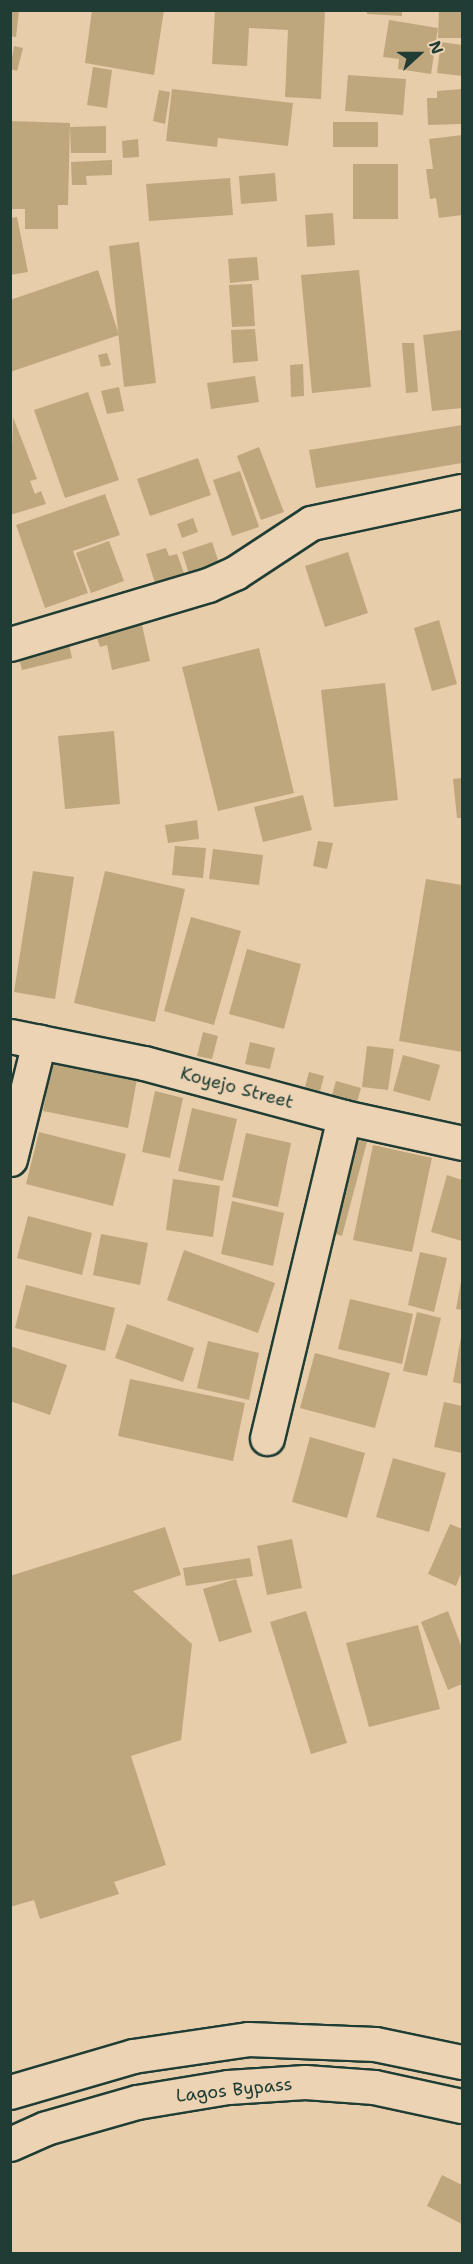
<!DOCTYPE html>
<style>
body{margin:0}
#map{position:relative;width:473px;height:2264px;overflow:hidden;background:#e7cdaa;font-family:"Shantell Sans",sans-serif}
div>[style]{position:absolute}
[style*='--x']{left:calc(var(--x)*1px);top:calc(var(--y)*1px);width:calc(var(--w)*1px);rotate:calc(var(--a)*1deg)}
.building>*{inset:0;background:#bfa77d}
.roads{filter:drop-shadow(2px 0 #1f3d34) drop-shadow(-2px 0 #1f3d34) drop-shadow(0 2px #1f3d34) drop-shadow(0 -2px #1f3d34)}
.street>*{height:33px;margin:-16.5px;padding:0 16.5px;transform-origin:16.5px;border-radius:16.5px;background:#ecd3b3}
.secondary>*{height:33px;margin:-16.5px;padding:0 16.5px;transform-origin:16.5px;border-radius:16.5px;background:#ecd3b3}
span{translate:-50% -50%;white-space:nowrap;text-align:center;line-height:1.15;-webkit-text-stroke:4.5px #ecd3b3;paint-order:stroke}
.street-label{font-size:18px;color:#1f3d34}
.frame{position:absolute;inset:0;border:12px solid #1f3d34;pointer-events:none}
.north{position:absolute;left:389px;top:24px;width:60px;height:60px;-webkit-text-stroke:4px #ecd3b3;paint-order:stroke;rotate:69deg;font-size:16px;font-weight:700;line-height:24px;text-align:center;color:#1f3d34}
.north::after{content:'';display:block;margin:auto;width:21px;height:27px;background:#1f3d34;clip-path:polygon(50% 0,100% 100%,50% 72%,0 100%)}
</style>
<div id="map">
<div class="building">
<div style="clip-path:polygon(10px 10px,19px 10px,16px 37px,10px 36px)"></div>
<div style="clip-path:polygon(92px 10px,164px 10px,154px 75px,85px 63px)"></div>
<div style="clip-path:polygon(215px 10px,325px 10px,321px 99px,285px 97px,288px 30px,249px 28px,247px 66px,212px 64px)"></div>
<div style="clip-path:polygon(367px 10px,402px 10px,402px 16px,367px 14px)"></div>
<div style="clip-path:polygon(439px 10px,462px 10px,462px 38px,438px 38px)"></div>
<div style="clip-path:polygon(389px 20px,438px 28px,431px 74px,398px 69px,399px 59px,383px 57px)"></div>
<div style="clip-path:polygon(441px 42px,462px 45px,462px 76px,437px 73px)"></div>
<div style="clip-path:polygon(14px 46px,23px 48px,17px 71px,10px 69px)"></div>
<div style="clip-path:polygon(93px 67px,112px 70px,107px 108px,87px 105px)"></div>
<div style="clip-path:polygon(348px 75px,406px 79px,403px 115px,345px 111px)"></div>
<div style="clip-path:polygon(172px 89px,293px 103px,288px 146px,218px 138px,217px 147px,166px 141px)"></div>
<div style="clip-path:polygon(462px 89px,462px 124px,428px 125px,427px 98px,437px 98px,437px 91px)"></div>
<div style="clip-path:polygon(159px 90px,170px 92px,165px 124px,153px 121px)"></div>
<div style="clip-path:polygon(10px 121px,70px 123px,68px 205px,58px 205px,58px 229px,25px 229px,25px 209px,10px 209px)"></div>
<div style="clip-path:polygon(333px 122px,378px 122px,378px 147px,333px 147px)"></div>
<div style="clip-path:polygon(106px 126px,106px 153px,71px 153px,70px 127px)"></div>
<div style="clip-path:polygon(462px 135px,462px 215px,439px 218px,436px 198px,430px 199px,426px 169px,433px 169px,429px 139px)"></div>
<div style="clip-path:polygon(138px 139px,139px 157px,123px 158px,122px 141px)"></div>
<div style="clip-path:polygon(112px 160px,112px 175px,86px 176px,87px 185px,72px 185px,71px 162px)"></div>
<div style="clip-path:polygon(353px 164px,398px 164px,398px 219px,353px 219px)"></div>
<div style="clip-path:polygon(275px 173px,277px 201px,241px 204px,239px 176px)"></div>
<div style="clip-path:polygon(230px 178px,233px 215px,149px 221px,146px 184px)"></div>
<div style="clip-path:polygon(333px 213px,335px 245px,307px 247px,305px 215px)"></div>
<div style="clip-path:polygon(17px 217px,28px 272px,10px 275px,10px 218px)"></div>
<div style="clip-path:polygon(139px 242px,156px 383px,124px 387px,109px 246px)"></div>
<div style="clip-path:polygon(257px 257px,259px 280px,230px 283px,228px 259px)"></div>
<div style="clip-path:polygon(98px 270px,119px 335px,10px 372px,10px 300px)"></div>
<div style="clip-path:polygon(359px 270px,371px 387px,312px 393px,301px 275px)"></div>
<div style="clip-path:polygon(252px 284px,255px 326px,232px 327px,229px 285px)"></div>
<div style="clip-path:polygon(255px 329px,258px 361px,233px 363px,231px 330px)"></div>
<div style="clip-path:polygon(462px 330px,462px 408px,432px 411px,423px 335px)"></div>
<div style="clip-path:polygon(402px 343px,414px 343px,418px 392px,406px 393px)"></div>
<div style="clip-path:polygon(107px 353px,111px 365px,101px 367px,98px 355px)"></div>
<div style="clip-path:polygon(303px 364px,304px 396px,291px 397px,290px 365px)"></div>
<div style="clip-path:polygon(255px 376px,259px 402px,211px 409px,207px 383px)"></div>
<div style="clip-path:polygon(119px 387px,124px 411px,107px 414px,101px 391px)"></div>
<div style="clip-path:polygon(88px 392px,119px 480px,65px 498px,34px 410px)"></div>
<div style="clip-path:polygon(13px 417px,37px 479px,30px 481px,35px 494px,41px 491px,46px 504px,10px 515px)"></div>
<div style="clip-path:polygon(462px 425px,462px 463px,316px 488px,309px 450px)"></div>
<div style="clip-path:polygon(259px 447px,284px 512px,261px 520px,237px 456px)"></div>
<div style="clip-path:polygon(198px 458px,211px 495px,150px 516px,137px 479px)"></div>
<div style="clip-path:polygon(240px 471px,259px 527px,232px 536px,213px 480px)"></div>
<div style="clip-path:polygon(105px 494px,120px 535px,73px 551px,88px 593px,45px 608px,16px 525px)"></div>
<div style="clip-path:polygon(193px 518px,198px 532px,182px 538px,177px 524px)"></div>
<div style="clip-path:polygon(109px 541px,124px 581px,91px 593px,76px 553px)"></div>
<div style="clip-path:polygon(212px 542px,219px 563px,189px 574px,182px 552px)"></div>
<div style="clip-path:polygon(166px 548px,169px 556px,177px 554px,184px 573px,155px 583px,146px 554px)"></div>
<div style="clip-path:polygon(348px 552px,368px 613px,325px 627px,305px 566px)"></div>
<div style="clip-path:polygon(439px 620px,457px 684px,432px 691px,414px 628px)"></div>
<div style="clip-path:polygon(142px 625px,150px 661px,112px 670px,107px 645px,100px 647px,96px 635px)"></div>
<div style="clip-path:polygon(67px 635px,72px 658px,22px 670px,16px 647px)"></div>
<div style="clip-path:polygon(259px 648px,294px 793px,218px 811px,182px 667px)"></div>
<div style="clip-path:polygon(385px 683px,398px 800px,334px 807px,321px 690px)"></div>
<div style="clip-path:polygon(114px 731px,120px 804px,65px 809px,58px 736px)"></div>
<div style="clip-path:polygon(462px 778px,462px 818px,457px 818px,453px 779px)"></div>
<div style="clip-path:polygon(303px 795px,312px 830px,263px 842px,254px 807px)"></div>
<div style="clip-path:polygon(197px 820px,199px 839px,168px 843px,165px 825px)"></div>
<div style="clip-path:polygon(318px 841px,333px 843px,327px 869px,313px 866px)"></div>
<div style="clip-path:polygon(175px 846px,206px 848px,203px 878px,172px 875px)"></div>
<div style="clip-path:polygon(213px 849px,263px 855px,259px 885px,209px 879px)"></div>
<div style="clip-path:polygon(33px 871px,74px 877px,55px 999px,14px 992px)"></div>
<div style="clip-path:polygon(105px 871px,185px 889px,155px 1022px,74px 1003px)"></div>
<div style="clip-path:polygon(426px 879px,462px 885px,462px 1052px,399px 1041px)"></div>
<div style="clip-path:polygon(191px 917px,241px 931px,214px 1025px,164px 1011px)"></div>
<div style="clip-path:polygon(247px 949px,301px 964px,284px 1029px,229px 1014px)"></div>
<div style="clip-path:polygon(203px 1032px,218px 1036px,212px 1059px,197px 1056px)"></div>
<div style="clip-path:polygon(250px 1042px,275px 1048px,270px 1069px,245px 1064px)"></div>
<div style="clip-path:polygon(367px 1046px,394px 1049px,388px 1090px,362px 1087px)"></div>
<div style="clip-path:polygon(403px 1055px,440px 1065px,430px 1101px,393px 1091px)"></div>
<div style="clip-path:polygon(52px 1063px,137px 1079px,128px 1128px,43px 1111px)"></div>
<div style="clip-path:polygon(309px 1072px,324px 1076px,320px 1091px,305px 1087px)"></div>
<div style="clip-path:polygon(336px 1081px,361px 1088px,357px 1102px,332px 1095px)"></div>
<div style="clip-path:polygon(155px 1091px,183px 1098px,170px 1158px,142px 1152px)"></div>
<div style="clip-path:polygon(192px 1108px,237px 1119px,223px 1181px,178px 1171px)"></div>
<div style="clip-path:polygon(39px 1132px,126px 1154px,113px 1206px,26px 1184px)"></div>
<div style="clip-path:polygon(246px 1133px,291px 1143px,278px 1207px,232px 1197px)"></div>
<div style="clip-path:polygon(347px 1137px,367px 1142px,342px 1236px,322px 1230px)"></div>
<div style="clip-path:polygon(373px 1145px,432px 1158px,412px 1252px,353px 1240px)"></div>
<div style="clip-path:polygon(447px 1175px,462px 1180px,462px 1241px,431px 1232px)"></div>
<div style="clip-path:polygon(173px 1179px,220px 1186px,213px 1237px,166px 1230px)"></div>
<div style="clip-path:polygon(232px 1201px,284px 1213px,273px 1266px,221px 1254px)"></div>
<div style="clip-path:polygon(28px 1216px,92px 1233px,82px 1275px,17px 1258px)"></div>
<div style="clip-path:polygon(101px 1234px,148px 1243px,140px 1285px,93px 1275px)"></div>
<div style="clip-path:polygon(184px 1250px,275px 1283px,258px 1333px,167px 1300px)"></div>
<div style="clip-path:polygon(420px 1252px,447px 1258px,434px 1312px,408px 1305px)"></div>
<div style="clip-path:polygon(462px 1276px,462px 1310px,456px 1309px)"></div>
<div style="clip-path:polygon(26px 1285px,115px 1308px,105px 1351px,15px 1328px)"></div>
<div style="clip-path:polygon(350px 1299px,413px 1314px,402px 1364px,338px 1349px)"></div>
<div style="clip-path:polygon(417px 1312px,441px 1318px,427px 1376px,403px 1371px)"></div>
<div style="clip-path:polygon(127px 1324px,194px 1348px,183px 1382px,115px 1358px)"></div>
<div style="clip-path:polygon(461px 1337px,462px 1337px,462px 1384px,453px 1382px)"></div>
<div style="clip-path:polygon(208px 1341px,259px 1353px,249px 1400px,197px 1388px)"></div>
<div style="clip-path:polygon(10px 1346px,67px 1365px,50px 1415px,10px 1401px)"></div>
<div style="clip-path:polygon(315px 1353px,390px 1373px,375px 1428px,300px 1408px)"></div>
<div style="clip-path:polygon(130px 1379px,245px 1403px,233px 1461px,118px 1436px)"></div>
<div style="clip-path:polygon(444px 1402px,462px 1406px,462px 1453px,434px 1447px)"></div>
<div style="clip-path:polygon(310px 1437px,365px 1453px,347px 1518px,292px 1502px)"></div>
<div style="clip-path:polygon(393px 1458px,446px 1473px,429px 1532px,376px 1517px)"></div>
<div style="clip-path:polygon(450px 1524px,462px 1529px,462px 1571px,456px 1586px,428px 1574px)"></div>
<div style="clip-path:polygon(165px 1527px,181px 1575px,133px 1591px,192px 1644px,181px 1740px,131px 1756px,166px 1865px,114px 1882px,119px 1894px,40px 1919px,34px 1900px,10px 1907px,10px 1576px)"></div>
<div style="clip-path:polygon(292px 1539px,302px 1588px,267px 1595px,257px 1546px)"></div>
<div style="clip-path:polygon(250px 1558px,253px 1576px,186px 1586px,183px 1568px)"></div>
<div style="clip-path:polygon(236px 1579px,252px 1632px,219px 1642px,203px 1589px)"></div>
<div style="clip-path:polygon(306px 1611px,347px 1743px,311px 1754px,270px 1622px)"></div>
<div style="clip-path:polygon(448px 1611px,462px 1648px,462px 1684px,448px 1690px,421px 1622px)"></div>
<div style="clip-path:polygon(418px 1625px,440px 1709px,369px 1727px,346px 1643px)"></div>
<div style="clip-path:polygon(442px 2175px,462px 2185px,462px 2224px,427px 2206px)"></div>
</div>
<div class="roads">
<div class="street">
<div style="--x:10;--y:644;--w:207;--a:-16.6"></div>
<div style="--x:208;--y:585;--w:30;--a:-24"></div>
<div style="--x:235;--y:573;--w:91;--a:-33.3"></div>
<div style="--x:311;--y:523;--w:154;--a:-12"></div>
<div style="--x:10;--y:1036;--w:137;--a:11.4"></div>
<div style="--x:144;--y:1063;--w:207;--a:15.1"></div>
<div style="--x:344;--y:1117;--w:121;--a:12.4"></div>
<div style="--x:10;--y:1159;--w:121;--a:-76.1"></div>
<div style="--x:267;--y:1438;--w:330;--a:-76.5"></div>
</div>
<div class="secondary">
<div style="--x:10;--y:2092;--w:128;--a:-16.3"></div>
<div style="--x:133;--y:2056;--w:116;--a:-8.4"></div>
<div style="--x:248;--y:2039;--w:127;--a:2.3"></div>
<div style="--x:375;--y:2044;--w:89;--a:11.7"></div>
<div style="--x:10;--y:2144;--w:39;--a:-24"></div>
<div style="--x:46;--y:2128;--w:95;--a:-15.9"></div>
<div style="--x:137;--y:2102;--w:92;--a:-9.4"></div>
<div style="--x:228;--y:2087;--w:77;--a:-3.7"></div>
<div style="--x:305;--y:2082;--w:69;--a:4.1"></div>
<div style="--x:374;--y:2087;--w:90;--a:12.2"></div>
</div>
</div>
<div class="street-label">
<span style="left:237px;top:1088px;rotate:15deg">Koyejo Street</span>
<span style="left:234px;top:2090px;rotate:-6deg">Lagos Bypass</span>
</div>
<div class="frame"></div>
<div class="north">N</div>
</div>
